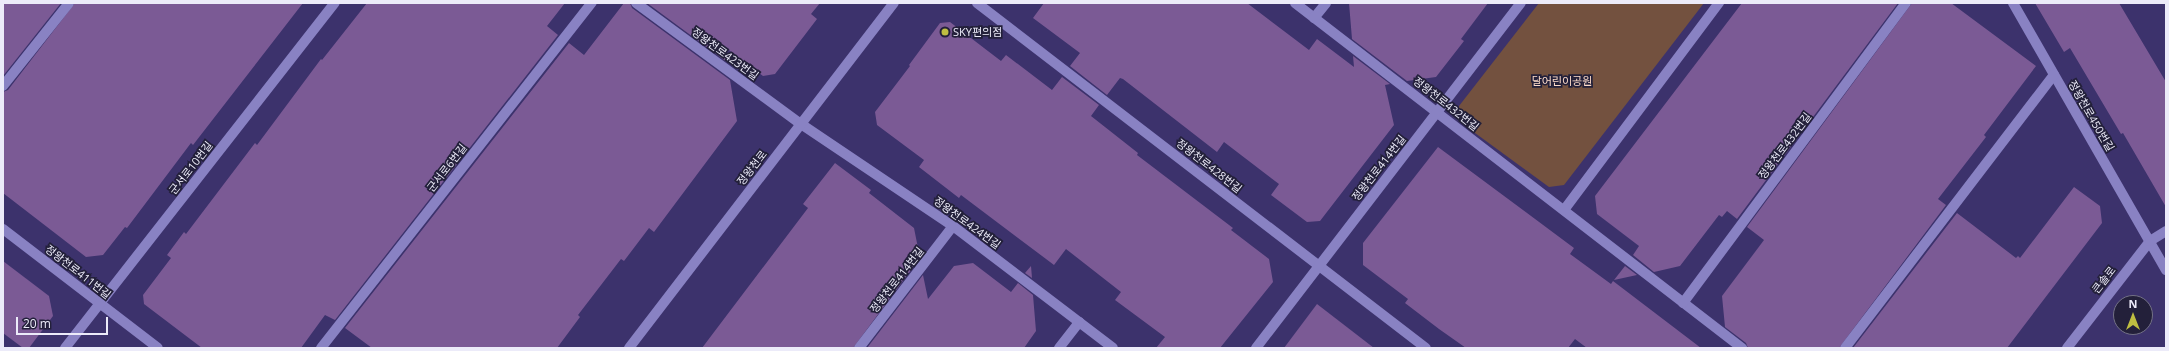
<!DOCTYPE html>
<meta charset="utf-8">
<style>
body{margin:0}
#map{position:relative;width:2169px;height:351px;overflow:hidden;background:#3c326c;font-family:"Open Sans","Noto Sans KR",sans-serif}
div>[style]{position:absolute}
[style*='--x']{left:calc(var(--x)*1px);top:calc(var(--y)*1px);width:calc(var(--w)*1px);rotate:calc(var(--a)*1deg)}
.green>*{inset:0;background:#73513f}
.building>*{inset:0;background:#7b5a95}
.minor>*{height:10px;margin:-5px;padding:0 5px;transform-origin:5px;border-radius:5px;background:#8982c3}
.tertiary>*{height:10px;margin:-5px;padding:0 5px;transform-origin:5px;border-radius:5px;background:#8982c3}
.dots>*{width:11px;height:11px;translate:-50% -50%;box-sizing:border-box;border:2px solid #23203a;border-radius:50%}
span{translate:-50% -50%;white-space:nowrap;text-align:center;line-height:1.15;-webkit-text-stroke:3.5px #23203a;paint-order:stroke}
.poi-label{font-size:11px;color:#ecebf9}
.left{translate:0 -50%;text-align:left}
.street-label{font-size:11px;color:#ecebf9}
.park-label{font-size:11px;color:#fcdac8}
.frame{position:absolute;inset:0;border:4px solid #ecebf9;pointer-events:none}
.north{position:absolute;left:2113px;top:295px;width:40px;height:40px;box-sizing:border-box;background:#23203a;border:1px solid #737186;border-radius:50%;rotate:0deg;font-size:11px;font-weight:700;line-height:16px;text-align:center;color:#ecebf9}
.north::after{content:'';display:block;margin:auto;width:14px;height:18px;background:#bfbe41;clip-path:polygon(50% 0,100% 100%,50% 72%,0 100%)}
.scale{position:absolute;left:16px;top:317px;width:92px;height:18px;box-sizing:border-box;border:2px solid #ecebf9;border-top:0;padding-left:5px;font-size:12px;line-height:14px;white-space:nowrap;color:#ecebf9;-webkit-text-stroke:3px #23203a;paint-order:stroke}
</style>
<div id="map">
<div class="green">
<div style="clip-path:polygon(1539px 3px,1704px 3px,1564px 185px,1549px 187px,1460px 122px,1459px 106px)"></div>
</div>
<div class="building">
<div style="clip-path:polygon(3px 3px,61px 3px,3px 76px)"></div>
<div style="clip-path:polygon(75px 3px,303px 3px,193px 145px,191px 143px,127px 228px,125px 227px,103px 255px,86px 257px,3px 193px,3px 92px,8px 90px)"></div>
<div style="clip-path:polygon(367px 3px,565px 3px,547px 26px,558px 35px,335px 320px,325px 315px,301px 348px,202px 348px,144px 304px,143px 295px,171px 258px,167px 255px,184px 232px,186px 234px,255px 143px,257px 145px,321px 59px,322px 60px)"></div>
<div style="clip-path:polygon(624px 3px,630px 3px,632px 8px,730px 80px,737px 121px,654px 232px,649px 228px,624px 261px,621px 259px,578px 315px,580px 317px,557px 348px,372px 348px,345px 328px,569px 43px,584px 55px)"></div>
<div style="clip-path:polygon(647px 3px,820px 3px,811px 14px,817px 19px,775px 74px,763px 76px,725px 47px,727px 62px)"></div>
<div style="clip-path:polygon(1044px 3px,1247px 3px,1309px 50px,1317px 39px,1354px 67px,1353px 56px,1390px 84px,1385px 85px,1394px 125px,1320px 221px,1307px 222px,1271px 195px,1279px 184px,1224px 142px,1217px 152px,1123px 79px,1120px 78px,1107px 95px,1070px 66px,1080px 53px,1033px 18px)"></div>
<div style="clip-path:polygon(1349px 3px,1488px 3px,1461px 39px,1464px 41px,1436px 77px,1407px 81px,1352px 39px)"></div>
<div style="clip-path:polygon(1742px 3px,1898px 3px,1737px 219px,1727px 211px,1722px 217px,1719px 215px,1680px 266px,1654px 272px,1633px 255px,1639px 246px,1597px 214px,1595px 196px)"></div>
<div style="clip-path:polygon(1912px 3px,1951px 3px,2036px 66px,1984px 135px,1986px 137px,1938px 199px,1946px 205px,1839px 348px,1748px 348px,1746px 343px,1725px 327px,1722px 296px,1764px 240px,1747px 227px)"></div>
<div style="clip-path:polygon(2035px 3px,2119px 3px,2166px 82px,2166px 207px,2123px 133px,2121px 134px,2070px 48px,2064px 52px)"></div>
<div style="clip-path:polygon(950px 22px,1001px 61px,1006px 55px,1052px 90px,1062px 77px,1099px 105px,1091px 116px,1138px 153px,1137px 155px,1233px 228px,1231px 230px,1269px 259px,1273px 282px,1220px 348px,1156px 348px,1165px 337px,1115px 300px,1121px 292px,1066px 249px,1054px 265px,961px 195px,959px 198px,919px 167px,924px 160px,877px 125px,875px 112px,910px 66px,909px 65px,940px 23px)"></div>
<div style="clip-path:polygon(1438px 147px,1574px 248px,1570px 254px,1611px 284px,1613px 281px,1701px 348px,1587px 348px,1575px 339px,1568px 348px,1466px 348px,1439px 329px,1405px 303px,1408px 299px,1363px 265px,1363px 243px)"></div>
<div style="clip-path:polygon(835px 163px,871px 190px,869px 193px,914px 228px,920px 258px,853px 348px,702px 348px,808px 208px,803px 204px)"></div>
<div style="clip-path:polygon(2074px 187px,2100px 206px,2102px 223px,2007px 348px,1853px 348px,1957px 213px,2016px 258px,2018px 256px,2020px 258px)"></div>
<div style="clip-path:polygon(3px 261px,49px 296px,53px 316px,29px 348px,23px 348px,3px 333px)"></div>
<div style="clip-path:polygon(973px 263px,1011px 292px,1018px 283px,1033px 295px,1036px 331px,1024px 348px,867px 348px,923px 275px,928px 299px,954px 266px)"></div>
<div style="clip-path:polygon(1031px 266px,1032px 278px,1025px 273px)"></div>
<div style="clip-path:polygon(1625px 266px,1637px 275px,1614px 280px)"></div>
<div style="clip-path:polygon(1317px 304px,1374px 348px,1284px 348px)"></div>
</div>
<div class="minor">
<div style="--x:636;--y:3;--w:205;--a:36.3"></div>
<div style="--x:801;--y:124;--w:183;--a:33.9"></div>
<div style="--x:953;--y:226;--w:201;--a:37.3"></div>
<div style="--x:977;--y:3;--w:566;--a:37.54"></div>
<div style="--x:1295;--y:3;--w:565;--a:37.66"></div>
<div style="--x:2013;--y:3;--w:308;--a:60.2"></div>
<div style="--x:1314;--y:18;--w:19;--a:-51"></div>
<div style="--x:3;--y:86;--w:106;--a:-51.5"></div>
<div style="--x:1564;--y:210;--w:259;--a:-53.2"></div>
<div style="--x:3;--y:229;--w:195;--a:37.5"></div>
<div style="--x:1683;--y:303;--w:374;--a:-53.4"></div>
<div style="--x:65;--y:348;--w:438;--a:-52"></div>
<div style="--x:321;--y:348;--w:439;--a:-51.9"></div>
<div style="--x:859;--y:348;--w:154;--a:-52.4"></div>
<div style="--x:1059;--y:348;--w:33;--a:-52"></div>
<div style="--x:1256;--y:348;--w:435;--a:-52.5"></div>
<div style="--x:1845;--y:348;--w:344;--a:-52.6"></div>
</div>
<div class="tertiary">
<div style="--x:629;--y:348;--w:435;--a:-52.5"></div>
<div style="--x:2067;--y:348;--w:135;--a:-52.2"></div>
<div style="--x:2150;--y:241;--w:19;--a:-32"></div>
</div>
<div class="dots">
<div style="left:945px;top:32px;background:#bfbe41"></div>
</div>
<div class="poi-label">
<span class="left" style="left:953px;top:32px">SKY편의점</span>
</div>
<div class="street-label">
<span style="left:725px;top:54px;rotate:36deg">정왕천로423번길</span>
<span style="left:1446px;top:104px;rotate:38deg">정왕천로432번길</span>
<span style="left:2091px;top:116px;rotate:60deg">정왕천로450번길</span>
<span style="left:1785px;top:146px;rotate:-53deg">정왕천로432번길</span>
<span style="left:1209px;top:166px;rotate:38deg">정왕천로428번길</span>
<span style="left:191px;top:168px;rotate:-52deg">군서로10번길</span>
<span style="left:447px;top:168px;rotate:-52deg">군서로6번길</span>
<span style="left:752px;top:168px;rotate:-52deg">정왕천로</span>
<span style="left:1379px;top:168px;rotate:-52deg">정왕천로414번길</span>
<span style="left:967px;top:223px;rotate:36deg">정왕천로424번길</span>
<span style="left:78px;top:272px;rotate:38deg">정왕천로411번길</span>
<span style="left:897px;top:280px;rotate:-52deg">정왕천로414번길</span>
<span style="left:2104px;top:280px;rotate:-52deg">큰솔로</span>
</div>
<div class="park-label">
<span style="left:1562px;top:81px">달어린이공원</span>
</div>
<div class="frame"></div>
<div class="north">N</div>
<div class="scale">20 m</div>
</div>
